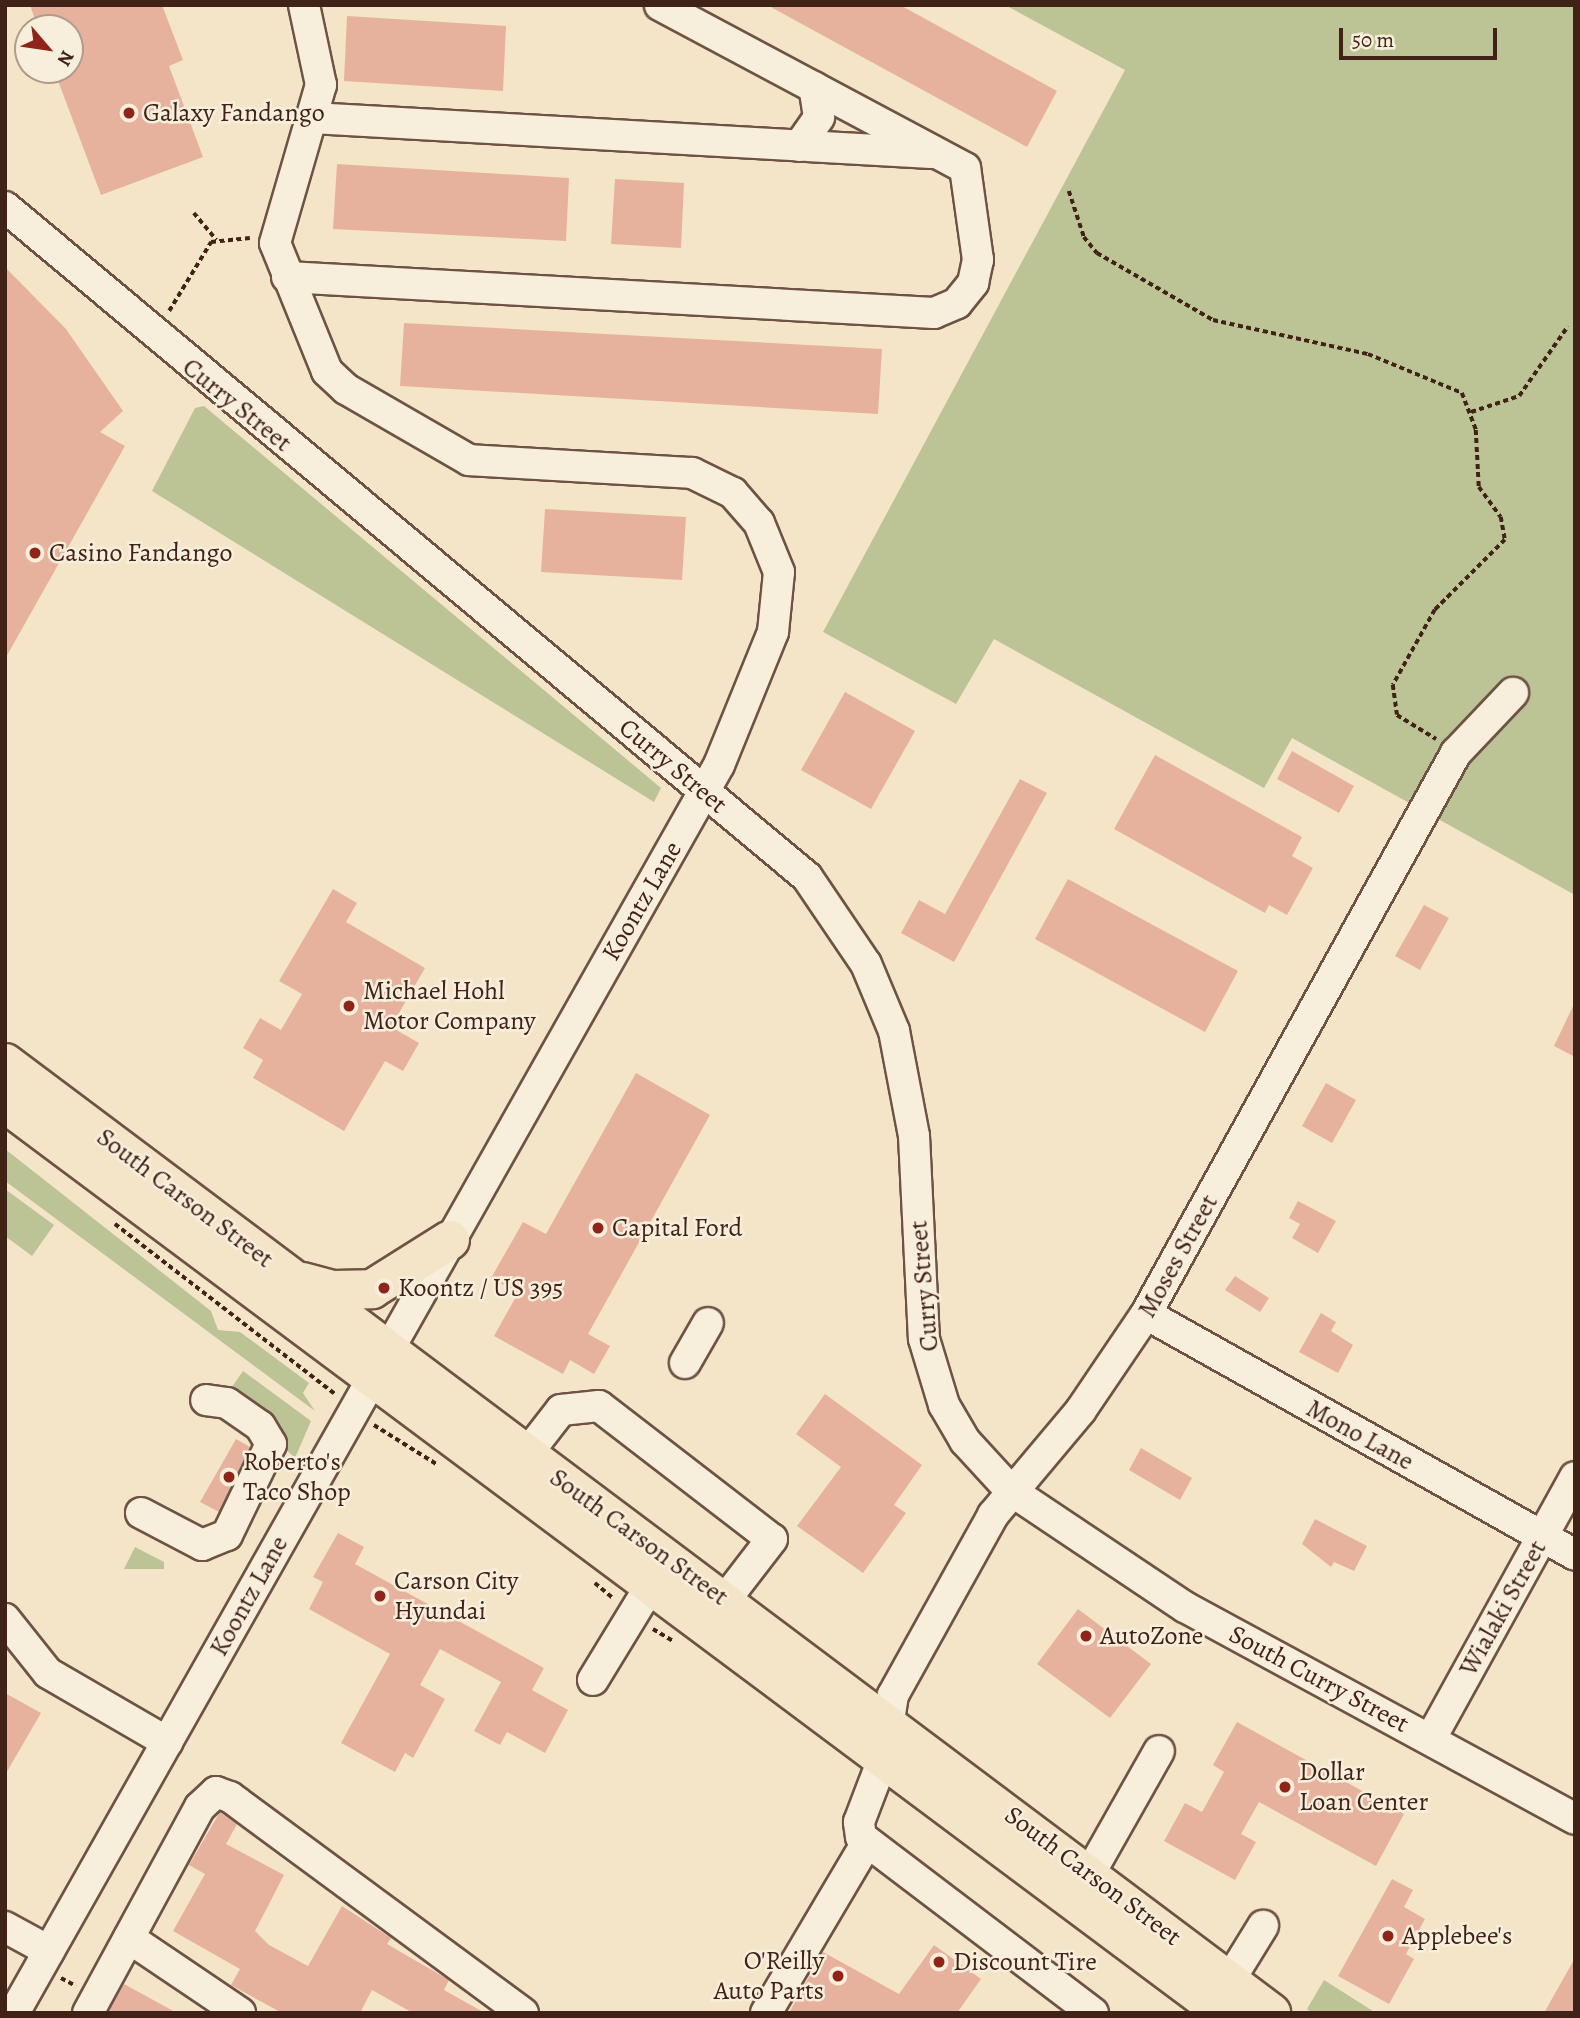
<!DOCTYPE html>
<style>
body{margin:0}
#map{position:relative;width:1580px;height:2018px;overflow:hidden;background:#f4e5c9;font-family:Alegreya,serif}
div>[style]{position:absolute}
[style*='--x']{left:calc(var(--x)*1px);top:calc(var(--y)*1px);width:calc(var(--w)*1px);rotate:calc(var(--a)*1deg)}
.green>*{inset:0;background:#bcc496}
.building>*{inset:0;background:#e7b29d}
.path>*{height:3.5px;margin-top:-1.75px;transform-origin:0;background:repeating-linear-gradient(90deg,#412217 0 5px,transparent 0 8.5px)}
.roads{filter:drop-shadow(2px 0 #6e5344) drop-shadow(-2px 0 #6e5344) drop-shadow(0 2px #6e5344) drop-shadow(0 -2px #6e5344)}
.minor>*{height:30px;margin:-15px;padding:0 15px;transform-origin:15px;border-radius:15px;background:#f8eedc}
.major>*{height:38px;margin:-19px;padding:0 19px;transform-origin:19px;border-radius:19px;background:#f4e5c9}
.dots>*{width:19px;height:19px;translate:-50% -50%;box-sizing:border-box;border:4px solid #f8eedc;border-radius:50%}
span{translate:-50% -50%;white-space:nowrap;text-align:center;line-height:1.15;-webkit-text-stroke:5px #f8eedc;paint-order:stroke}
.poi-label{font-size:26px;color:#412217}
.left{translate:0 -50%;text-align:left}
.right{translate:-100% -50%;text-align:right}
.street-label{font-size:26px;color:#412217}
.frame{position:absolute;inset:0;border:7px solid #412217;pointer-events:none}
.north{position:absolute;left:14px;top:14px;width:70px;height:70px;box-sizing:border-box;background:#f8eedc;border:2px solid #af9c8d;border-radius:50%;rotate:119deg;font-size:19px;font-weight:700;line-height:28px;text-align:center;color:#412217}
.north::after{content:'';display:block;margin:auto;width:24px;height:32px;background:#8f2418;clip-path:polygon(50% 0,100% 100%,50% 72%,0 100%)}
.scale{position:absolute;left:1339px;top:28px;width:158px;height:32px;box-sizing:border-box;border:4px solid #412217;border-top:0;padding-left:9px;font-size:21px;line-height:24px;white-space:nowrap;color:#412217;-webkit-text-stroke:5px #f8eedc;paint-order:stroke}
</style>
<div id="map">
<div class="green">
<div style="clip-path:polygon(1005px 5px,1575px 5px,1575px 895px,1292px 738px,1264px 788px,994px 639px,956px 704px,823px 632px,1125px 70px)"></div>
<div style="clip-path:polygon(204px 406px,661px 788px,654px 802px,152px 491px,195px 408px)"></div>
<div style="clip-path:polygon(5px 1149px,211px 1311px,218px 1330px,240px 1332px,309px 1383px,303px 1393px,315px 1411px,5px 1181px)"></div>
<div style="clip-path:polygon(5px 1189px,54px 1225px,32px 1256px,5px 1236px)"></div>
<div style="clip-path:polygon(243px 1371px,311px 1421px,295px 1458px,227px 1394px)"></div>
<div style="clip-path:polygon(135px 1547px,164px 1562px,164px 1569px,124px 1569px)"></div>
<div style="clip-path:polygon(1324px 1980px,1376px 2013px,1312px 2013px,1307px 2009px)"></div>
</div>
<div class="building">
<div style="clip-path:polygon(30px 5px,162px 5px,183px 60px,169px 66px,203px 157px,101px 195px,54px 70px,70px 70px,70px 28px,38px 28px)"></div>
<div style="clip-path:polygon(767px 5px,900px 5px,1057px 91px,1027px 147px)"></div>
<div style="clip-path:polygon(347px 16px,506px 26px,503px 91px,344px 81px)"></div>
<div style="clip-path:polygon(337px 164px,569px 178px,566px 241px,333px 229px)"></div>
<div style="clip-path:polygon(615px 179px,684px 183px,681px 248px,611px 244px)"></div>
<div style="clip-path:polygon(5px 267px,66px 329px,123px 411px,100px 432px,125px 446px,5px 659px)"></div>
<div style="clip-path:polygon(404px 323px,882px 349px,878px 414px,400px 386px)"></div>
<div style="clip-path:polygon(545px 509px,686px 517px,682px 580px,541px 572px)"></div>
<div style="clip-path:polygon(845px 692px,915px 731px,871px 809px,801px 770px)"></div>
<div style="clip-path:polygon(1292px 751px,1354px 786px,1339px 813px,1277px 779px)"></div>
<div style="clip-path:polygon(1155px 755px,1302px 837px,1292px 856px,1313px 868px,1287px 915px,1269px 905px,1265px 913px,1114px 829px)"></div>
<div style="clip-path:polygon(1020px 779px,1047px 793px,954px 962px,901px 933px,919px 900px,945px 914px)"></div>
<div style="clip-path:polygon(1068px 879px,1238px 971px,1205px 1032px,1035px 939px)"></div>
<div style="clip-path:polygon(333px 889px,357px 903px,346px 922px,425px 968px,391px 1027px,419px 1043px,403px 1071px,385px 1061px,344px 1131px,253px 1078px,263px 1060px,243px 1048px,260px 1018px,281px 1030px,302px 994px,279px 981px)"></div>
<div style="clip-path:polygon(1424px 905px,1449px 918px,1420px 970px,1395px 956px)"></div>
<div style="clip-path:polygon(1575px 1002px,1575px 1057px,1554px 1046px)"></div>
<div style="clip-path:polygon(636px 1073px,710px 1115px,588px 1334px,610px 1346px,594px 1374px,570px 1360px,563px 1374px,494px 1336px,518px 1293px,491px 1278px,523px 1222px,546px 1234px)"></div>
<div style="clip-path:polygon(1326px 1083px,1356px 1100px,1332px 1143px,1302px 1126px)"></div>
<div style="clip-path:polygon(1298px 1201px,1336px 1221px,1318px 1253px,1292px 1238px,1300px 1224px,1289px 1218px)"></div>
<div style="clip-path:polygon(1235px 1276px,1269px 1298px,1260px 1312px,1225px 1290px)"></div>
<div style="clip-path:polygon(1321px 1313px,1336px 1322px,1331px 1331px,1353px 1345px,1338px 1373px,1299px 1352px)"></div>
<div style="clip-path:polygon(825px 1394px,922px 1465px,894px 1505px,906px 1513px,863px 1573px,797px 1526px,841px 1467px,796px 1434px)"></div>
<div style="clip-path:polygon(236px 1439px,250px 1447px,219px 1512px,200px 1502px)"></div>
<div style="clip-path:polygon(1141px 1448px,1192px 1478px,1180px 1500px,1129px 1470px)"></div>
<div style="clip-path:polygon(1315px 1519px,1367px 1546px,1354px 1571px,1334px 1562px,1331px 1567px,1302px 1544px)"></div>
<div style="clip-path:polygon(338px 1533px,364px 1547px,355px 1564px,544px 1668px,532px 1690px,568px 1710px,545px 1753px,507px 1732px,500px 1745px,474px 1731px,501px 1682px,440px 1649px,420px 1685px,445px 1699px,413px 1758px,405px 1753px,395px 1772px,341px 1743px,390px 1654px,309px 1609px,323px 1582px,313px 1577px)"></div>
<div style="clip-path:polygon(1078px 1609px,1151px 1664px,1110px 1718px,1037px 1664px)"></div>
<div style="clip-path:polygon(5px 1693px,41px 1713px,5px 1775px)"></div>
<div style="clip-path:polygon(1237px 1722px,1404px 1814px,1376px 1866px,1259px 1802px,1241px 1834px,1256px 1842px,1235px 1880px,1164px 1841px,1185px 1803px,1202px 1812px,1224px 1772px,1213px 1765px)"></div>
<div style="clip-path:polygon(220px 1812px,237px 1824px,226px 1844px,284px 1875px,255px 1931px,269px 1945px,308px 1966px,342px 1906px,391px 1938px,387px 1944px,449px 1980px,444px 1990px,485px 2013px,413px 2013px,372px 1990px,360px 2013px,282px 2013px,231px 1985px,240px 1969px,173px 1931px,205px 1874px,189px 1865px)"></div>
<div style="clip-path:polygon(1392px 1879px,1413px 1890px,1404px 1907px,1425px 1919px,1406px 1954px,1414px 1959px,1389px 2004px,1338px 1976px)"></div>
<div style="clip-path:polygon(934px 1945px,981px 1979px,957px 2013px,789px 2013px,823px 1952px,899px 1994px)"></div>
<div style="clip-path:polygon(1575px 1958px,1575px 2013px,1544px 2013px)"></div>
<div style="clip-path:polygon(124px 1984px,177px 2013px,108px 2013px)"></div>
</div>
<div class="path">
<div style="--x:1069;--y:191;--w:48;--a:71.9"></div>
<div style="--x:1084;--y:237;--w:21;--a:51"></div>
<div style="--x:1097;--y:253;--w:134;--a:30"></div>
<div style="--x:1213;--y:320;--w:159;--a:12.4"></div>
<div style="--x:1368;--y:354;--w:102;--a:22.5"></div>
<div style="--x:1462;--y:393;--w:40;--a:69"></div>
<div style="--x:1476;--y:430;--w:57;--a:87"></div>
<div style="--x:1479;--y:487;--w:37;--a:54"></div>
<div style="--x:1501;--y:517;--w:23;--a:80"></div>
<div style="--x:1505;--y:540;--w:99;--a:135"></div>
<div style="--x:1435;--y:610;--w:86;--a:119.2"></div>
<div style="--x:1393;--y:685;--w:30;--a:82"></div>
<div style="--x:1397;--y:715;--w:46;--a:31.6"></div>
<div style="--x:194;--y:213;--w:35;--a:50"></div>
<div style="--x:169;--y:311;--w:81;--a:-58.7"></div>
<div style="--x:211;--y:242;--w:39;--a:-6"></div>
<div style="--x:1471;--y:412;--w:51;--a:-18.4"></div>
<div style="--x:1519;--y:396;--w:85;--a:-55"></div>
<div style="--x:115;--y:1224;--w:278;--a:37.7"></div>
<div style="--x:374;--y:1425;--w:75;--a:32"></div>
<div style="--x:595;--y:1583;--w:23;--a:40"></div>
<div style="--x:653;--y:1629;--w:23;--a:31"></div>
<div style="--x:61;--y:1978;--w:17;--a:28"></div>
</div>
<div class="roads">
<div class="minor">
<div style="--x:312;--y:118;--w:620;--a:3.24"></div>
<div style="--x:799;--y:146;--w:35;--a:-55"></div>
<div style="--x:819;--y:117;--w:30;--a:-99"></div>
<div style="--x:5;--y:207;--w:1045;--a:39.88"></div>
<div style="--x:807;--y:877;--w:105;--a:55.9"></div>
<div style="--x:866;--y:964;--w:73;--a:67.3"></div>
<div style="--x:894;--y:1031;--w:107;--a:79.2"></div>
<div style="--x:914;--y:1136;--w:203;--a:87.2"></div>
<div style="--x:924;--y:1339;--w:69;--a:73.1"></div>
<div style="--x:944;--y:1405;--w:42;--a:59.7"></div>
<div style="--x:965;--y:1441;--w:67;--a:47.4"></div>
<div style="--x:1010;--y:1490;--w:211;--a:33.8"></div>
<div style="--x:1185;--y:1607;--w:444;--a:28.5"></div>
<div style="--x:287;--y:277;--w:648;--a:3.18"></div>
<div style="--x:934;--y:313;--w:25;--a:-23"></div>
<div style="--x:957;--y:303;--w:26;--a:-51"></div>
<div style="--x:973;--y:283;--w:24;--a:-78"></div>
<div style="--x:978;--y:260;--w:93;--a:-98"></div>
<div style="--x:965;--y:168;--w:346;--a:-151.9"></div>
<div style="--x:1146;--y:1314;--w:492;--a:29.3"></div>
<div style="--x:685;--y:1363;--w:46;--a:-60.1"></div>
<div style="--x:526;--y:1455;--w:57;--a:-52.1"></div>
<div style="--x:561;--y:1410;--w:38;--a:-6"></div>
<div style="--x:599;--y:1406;--w:218;--a:37.6"></div>
<div style="--x:772;--y:1539;--w:77;--a:127.6"></div>
<div style="--x:141;--y:1513;--w:69;--a:27.7"></div>
<div style="--x:202;--y:1545;--w:27;--a:-22"></div>
<div style="--x:227;--y:1535;--w:101;--a:-64.2"></div>
<div style="--x:271;--y:1444;--w:21;--a:-121"></div>
<div style="--x:260;--y:1426;--w:40;--a:-145.1"></div>
<div style="--x:227;--y:1403;--w:21;--a:-172"></div>
<div style="--x:5;--y:1619;--w:69;--a:51.5"></div>
<div style="--x:48;--y:1673;--w:138;--a:30.1"></div>
<div style="--x:593;--y:1680;--w:111;--a:-58.6"></div>
<div style="--x:1431;--y:1738;--w:298;--a:-61.1"></div>
<div style="--x:1090;--y:1873;--w:140;--a:-60.5"></div>
<div style="--x:5;--y:1927;--w:50;--a:28.6"></div>
<div style="--x:129;--y:1938;--w:134;--a:34"></div>
<div style="--x:1229;--y:1981;--w:65;--a:-58.3"></div>
<div style="--x:14;--y:2013;--w:1433;--a:-60.54"></div>
<div style="--x:719;--y:765;--w:144;--a:-67.9"></div>
<div style="--x:773;--y:632;--w:60;--a:-84.3"></div>
<div style="--x:779;--y:572;--w:53;--a:-112.2"></div>
<div style="--x:759;--y:523;--w:40;--a:-131"></div>
<div style="--x:733;--y:493;--w:46;--a:-154"></div>
<div style="--x:692;--y:473;--w:223;--a:-176.7"></div>
<div style="--x:469;--y:460;--w:142;--a:-150"></div>
<div style="--x:346;--y:389;--w:26;--a:-137"></div>
<div style="--x:327;--y:371;--w:138;--a:-112.1"></div>
<div style="--x:275;--y:243;--w:165;--a:-73.8"></div>
<div style="--x:321;--y:85;--w:82;--a:-102"></div>
<div style="--x:88;--y:2013;--w:234;--a:-61.5"></div>
<div style="--x:200;--y:1807;--w:22;--a:-43"></div>
<div style="--x:216;--y:1792;--w:15;--a:20"></div>
<div style="--x:230;--y:1797;--w:364;--a:36.4"></div>
<div style="--x:766;--y:2013;--w:196;--a:-59.4"></div>
<div style="--x:1093;--y:2013;--w:291;--a:-142.8"></div>
<div style="--x:861;--y:1837;--w:15;--a:-98"></div>
<div style="--x:859;--y:1822;--w:67;--a:-69.1"></div>
<div style="--x:883;--y:1759;--w:65;--a:-81.1"></div>
<div style="--x:893;--y:1695;--w:206;--a:-60.9"></div>
<div style="--x:993;--y:1515;--w:137;--a:-50"></div>
<div style="--x:1081;--y:1410;--w:116;--a:-55.9"></div>
<div style="--x:1146;--y:1314;--w:641;--a:-61.08"></div>
<div style="--x:1456;--y:753;--w:83;--a:-46.5"></div>
</div>
<div class="major">
<div style="--x:5;--y:1063;--w:1583;--a:36.88"></div>
<div style="--x:5;--y:1103;--w:1521;--a:36.74"></div>
<div style="--x:303;--y:1282;--w:31;--a:15"></div>
<div style="--x:333;--y:1290;--w:39;--a:-1"></div>
<div style="--x:372;--y:1289;--w:92;--a:-32.1"></div>
</div>
</div>
<div class="dots">
<div style="left:129px;top:113px;background:#8f2418"></div>
<div style="left:35px;top:553px;background:#8f2418"></div>
<div style="left:349px;top:1006px;background:#8f2418"></div>
<div style="left:598px;top:1228px;background:#8f2418"></div>
<div style="left:384px;top:1288px;background:#8f2418"></div>
<div style="left:229px;top:1477px;background:#8f2418"></div>
<div style="left:380px;top:1596px;background:#8f2418"></div>
<div style="left:1086px;top:1636px;background:#8f2418"></div>
<div style="left:1285px;top:1787px;background:#8f2418"></div>
<div style="left:1388px;top:1936px;background:#8f2418"></div>
<div style="left:939px;top:1962px;background:#8f2418"></div>
<div style="left:838px;top:1976px;background:#8f2418"></div>
</div>
<div class="poi-label">
<span class="left" style="left:143px;top:113px">Galaxy Fandango</span>
<span class="left" style="left:49px;top:553px">Casino Fandango</span>
<span class="left" style="left:363px;top:1006px">Michael Hohl<br>Motor Company</span>
<span class="left" style="left:612px;top:1228px">Capital Ford</span>
<span class="left" style="left:398px;top:1288px">Koontz / US 395</span>
<span class="left" style="left:243px;top:1477px">Roberto's<br>Taco Shop</span>
<span class="left" style="left:394px;top:1596px">Carson City<br>Hyundai</span>
<span class="left" style="left:1100px;top:1636px">AutoZone</span>
<span class="left" style="left:1299px;top:1787px">Dollar<br>Loan Center</span>
<span class="left" style="left:1402px;top:1936px">Applebee's</span>
<span class="right" style="left:824px;top:1976px">O'Reilly<br>Auto Parts</span>
<span class="left" style="left:953px;top:1962px">Discount Tire</span>
</div>
<div class="street-label">
<span style="left:237px;top:405px;rotate:39deg">Curry Street</span>
<span style="left:673px;top:766px;rotate:40deg">Curry Street</span>
<span style="left:642px;top:901px;rotate:-60deg">Koontz Lane</span>
<span style="left:185px;top:1198px;rotate:37deg">South Carson Street</span>
<span style="left:1178px;top:1256px;rotate:-61deg">Moses Street</span>
<span style="left:924px;top:1286px;rotate:-95deg">Curry Street</span>
<span style="left:1360px;top:1435px;rotate:29deg">Mono Lane</span>
<span style="left:639px;top:1537px;rotate:36deg">South Carson Street</span>
<span style="left:249px;top:1596px;rotate:-61deg">Koontz Lane</span>
<span style="left:1503px;top:1608px;rotate:-61deg">Wialaki Street</span>
<span style="left:1319px;top:1679px;rotate:28deg">South Curry Street</span>
<span style="left:1093px;top:1876px;rotate:37deg">South Carson Street</span>
</div>
<div class="frame"></div>
<div class="north">N</div>
<div class="scale">50 m</div>
</div>
